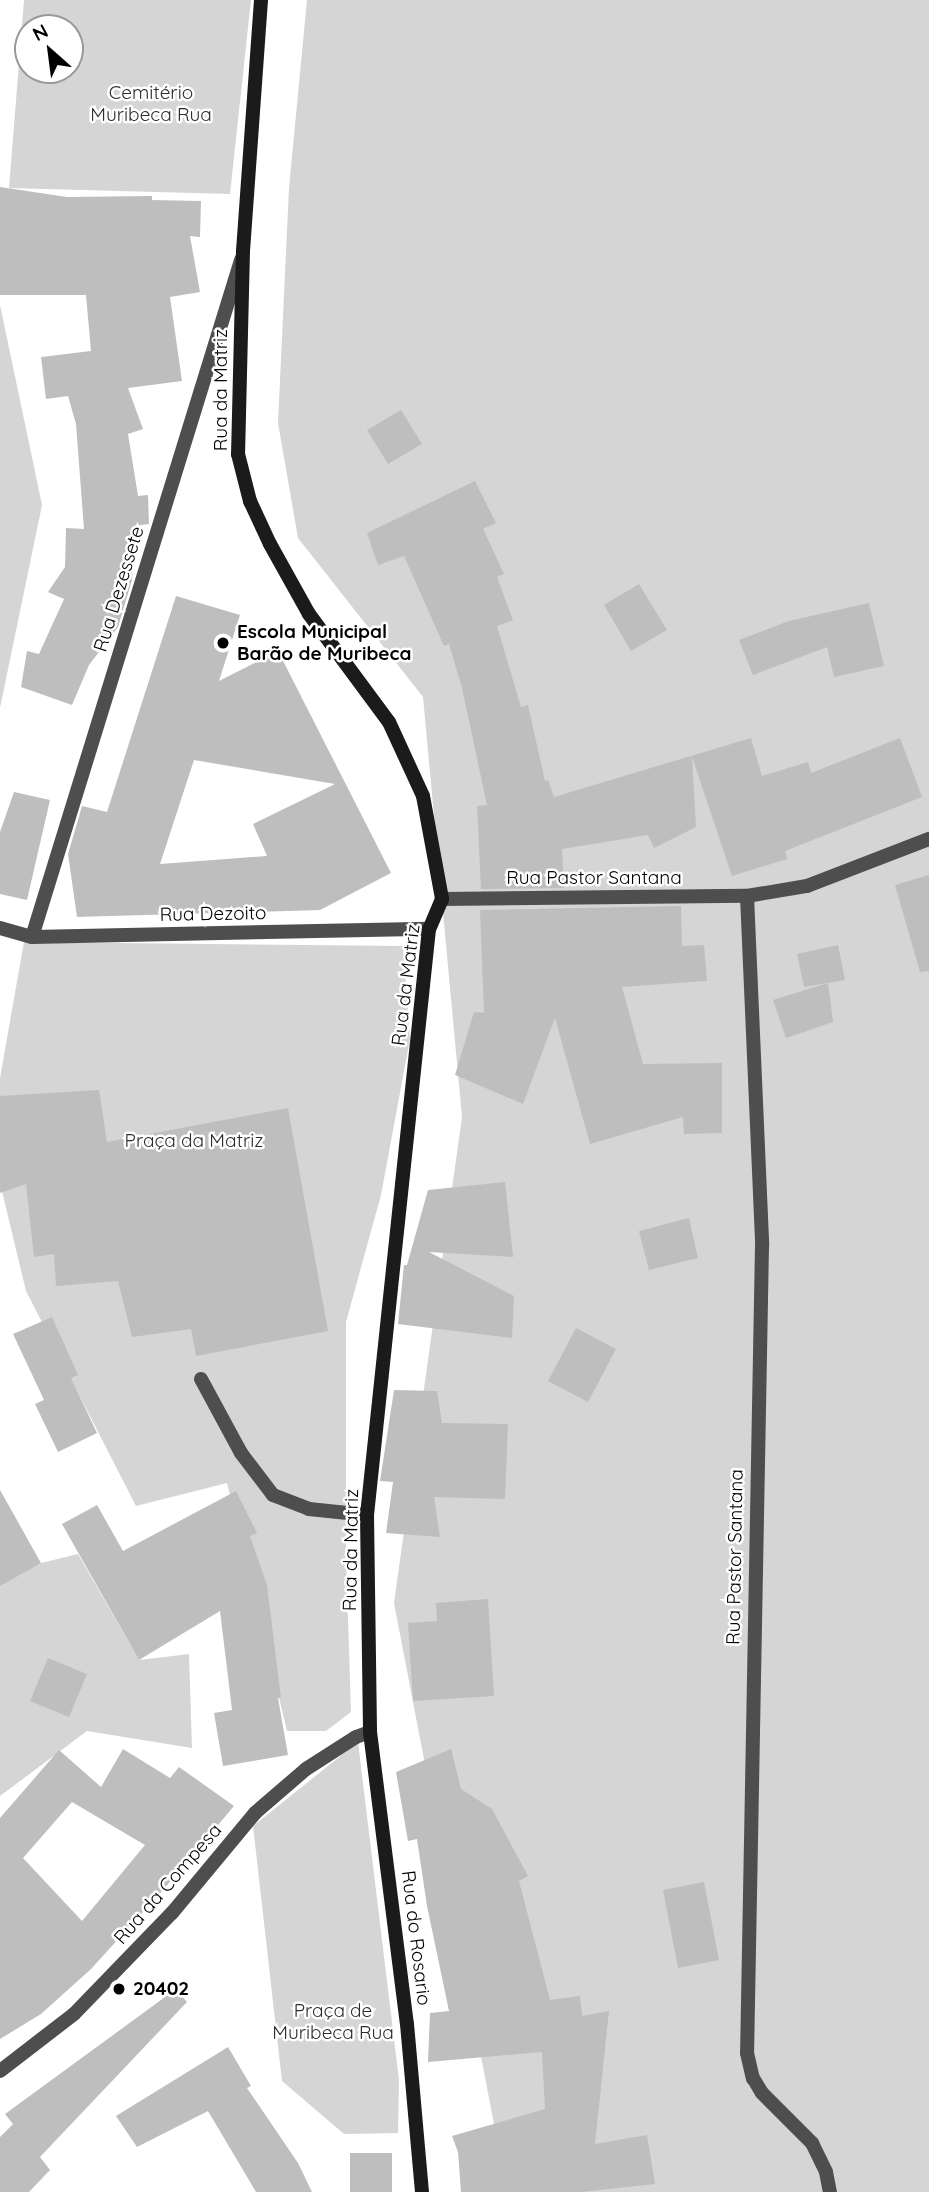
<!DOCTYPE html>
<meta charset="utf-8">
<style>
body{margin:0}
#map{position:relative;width:929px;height:2192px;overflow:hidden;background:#fff;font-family:Quicksand,sans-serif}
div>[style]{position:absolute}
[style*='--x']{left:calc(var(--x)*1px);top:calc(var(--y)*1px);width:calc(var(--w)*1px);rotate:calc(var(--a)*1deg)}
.green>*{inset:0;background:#d5d5d5}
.building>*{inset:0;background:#bebebe}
.lane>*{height:14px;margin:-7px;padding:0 7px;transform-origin:7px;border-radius:7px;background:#4e4e4e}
.street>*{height:14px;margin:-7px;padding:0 7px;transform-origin:7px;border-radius:7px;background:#4e4e4e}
.secondary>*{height:14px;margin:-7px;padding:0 7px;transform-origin:7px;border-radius:7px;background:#1b1b1b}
.dots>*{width:19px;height:19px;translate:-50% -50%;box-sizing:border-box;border:4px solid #fff;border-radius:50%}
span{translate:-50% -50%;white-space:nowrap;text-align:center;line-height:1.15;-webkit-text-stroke:5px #fff;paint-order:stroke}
.park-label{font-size:19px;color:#2c2c2c}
.street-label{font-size:19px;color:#000}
.poi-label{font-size:19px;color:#000;font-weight:700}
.left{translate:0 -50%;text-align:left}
.north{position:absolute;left:14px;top:14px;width:70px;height:70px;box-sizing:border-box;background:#fff;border:2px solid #999;border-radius:50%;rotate:332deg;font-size:19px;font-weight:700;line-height:28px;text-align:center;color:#000}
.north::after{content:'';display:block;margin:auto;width:24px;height:32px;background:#000;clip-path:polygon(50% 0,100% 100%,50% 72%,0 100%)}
</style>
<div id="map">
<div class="green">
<div style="clip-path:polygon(evenodd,24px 0,251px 0,230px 194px,9px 188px,24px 0,28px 28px,70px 28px,70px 70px,28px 70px,28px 28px)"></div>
<div style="clip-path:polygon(307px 0,929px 0,929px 2192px,507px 2192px,394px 1603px,462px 1117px,423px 697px,298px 538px,278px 423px,289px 188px)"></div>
<div style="clip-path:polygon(0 305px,42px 505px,0 708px)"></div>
<div style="clip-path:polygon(24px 942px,403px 946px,410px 1039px,381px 1195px,346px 1322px,346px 1557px,351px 1712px,326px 1731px,287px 1731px,227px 1483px,136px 1506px,26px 1291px,0 1183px,0 1078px)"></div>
<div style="clip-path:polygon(78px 1554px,139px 1660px,189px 1654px,192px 1748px,87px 1731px,0 1796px,0 1584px,41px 1563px)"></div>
<div style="clip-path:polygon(358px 1742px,399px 2080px,398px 2133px,344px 2134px,282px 2081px,253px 1826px)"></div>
</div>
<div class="building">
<div style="clip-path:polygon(0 187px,67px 197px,152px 196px,152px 200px,201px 201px,200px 237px,190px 236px,200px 292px,170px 297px,182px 381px,128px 388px,143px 429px,128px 434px,138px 496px,148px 495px,149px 524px,134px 526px,132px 580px,118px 627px,89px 665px,72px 705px,21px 687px,27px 651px,39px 654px,64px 599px,48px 592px,65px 567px,66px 528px,84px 529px,76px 424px,68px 396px,46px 399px,41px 357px,91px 351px,86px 295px,0 295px)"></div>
<div style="clip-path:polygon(401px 410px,422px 444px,388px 464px,367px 430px)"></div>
<div style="clip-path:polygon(475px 481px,496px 523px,483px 529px,504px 574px,497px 577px,513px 620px,497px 626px,521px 707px,528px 705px,545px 781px,548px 780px,554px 797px,751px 738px,762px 776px,808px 762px,811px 773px,900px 738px,922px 797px,785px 851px,787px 859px,732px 876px,692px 757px,696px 827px,654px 848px,648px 835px,562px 849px,564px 888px,481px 889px,477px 806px,487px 805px,462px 688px,449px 644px,444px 646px,404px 556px,378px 565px,367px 533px)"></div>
<div style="clip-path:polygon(639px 584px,667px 630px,631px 651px,604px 605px)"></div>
<div style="clip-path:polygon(evenodd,176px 596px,240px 615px,219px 681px,278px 651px,391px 873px,320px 910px,77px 917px,68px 854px,82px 806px,107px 812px,176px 596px,194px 760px,335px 784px,253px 824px,267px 856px,160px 864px,194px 760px)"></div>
<div style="clip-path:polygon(869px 603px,884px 666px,834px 677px,827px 647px,753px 675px,739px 640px,789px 621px)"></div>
<div style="clip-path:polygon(14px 792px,50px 800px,27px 900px,0 894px,0 832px)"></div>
<div style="clip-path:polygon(929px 875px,929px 971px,920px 972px,895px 885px)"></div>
<div style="clip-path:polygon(681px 906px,682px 946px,704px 945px,707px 981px,622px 987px,643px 1064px,722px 1063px,722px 1133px,684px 1134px,683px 1117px,590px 1144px,555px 1018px,523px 1104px,455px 1075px,474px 1012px,484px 1013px,480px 910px)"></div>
<div style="clip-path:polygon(838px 945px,845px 980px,804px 987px,797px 954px)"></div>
<div style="clip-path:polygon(828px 983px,833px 1022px,786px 1038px,773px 1000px)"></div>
<div style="clip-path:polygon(99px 1090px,107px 1142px,288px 1108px,328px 1331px,196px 1356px,191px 1329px,132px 1337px,118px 1281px,56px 1286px,54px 1254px,34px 1257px,26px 1184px,0 1193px,0 1096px)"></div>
<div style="clip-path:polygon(505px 1182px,513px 1257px,429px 1252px,514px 1296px,512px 1338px,398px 1324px,404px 1265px,407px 1265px,428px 1190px)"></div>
<div style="clip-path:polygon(689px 1218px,698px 1258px,649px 1270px,639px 1231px)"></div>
<div style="clip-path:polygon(52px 1317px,78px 1375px,71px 1378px,97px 1433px,58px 1452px,35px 1404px,44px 1400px,13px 1334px)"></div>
<div style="clip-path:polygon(576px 1328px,616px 1349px,588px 1402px,548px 1381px)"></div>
<div style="clip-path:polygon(394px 1390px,437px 1391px,442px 1423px,508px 1424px,505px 1499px,434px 1497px,440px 1537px,386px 1533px,393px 1482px,380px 1481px)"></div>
<div style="clip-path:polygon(0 1490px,41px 1563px,0 1586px)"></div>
<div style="clip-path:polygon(236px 1491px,257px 1533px,250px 1536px,267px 1585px,281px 1698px,278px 1698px,288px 1755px,223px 1766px,214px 1713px,232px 1710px,220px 1611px,139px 1660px,62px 1524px,97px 1505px,123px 1551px)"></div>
<div style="clip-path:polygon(488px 1599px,494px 1696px,413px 1701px,408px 1623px,437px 1621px,436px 1603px)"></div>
<div style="clip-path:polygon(48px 1658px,87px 1674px,69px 1717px,30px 1701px)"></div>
<div style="clip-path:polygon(evenodd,123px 1749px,170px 1778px,179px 1767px,234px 1806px,163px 1890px,91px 1969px,41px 2014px,0 2039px,0 1818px,59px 1750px,101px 1787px,123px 1749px,72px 1802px,145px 1845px,82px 1921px,23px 1858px,72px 1802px)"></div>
<div style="clip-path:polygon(451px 1749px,461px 1789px,492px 1809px,528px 1876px,519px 1881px,550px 2000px,580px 1996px,582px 2016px,609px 2011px,595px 2144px,647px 2135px,655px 2184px,581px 2192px,461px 2192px,458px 2152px,452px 2136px,545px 2109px,542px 2052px,428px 2062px,430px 2013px,449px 2011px,427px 1906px,417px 1839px,408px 1841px,396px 1772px)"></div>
<div style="clip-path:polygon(704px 1882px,719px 1960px,678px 1968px,663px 1890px)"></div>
<div style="clip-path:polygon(176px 1989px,187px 2002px,40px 2157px,50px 2170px,29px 2192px,0 2192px,0 2137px,13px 2124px,5px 2114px)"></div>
<div style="clip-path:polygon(228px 2047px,251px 2086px,247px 2088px,298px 2163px,312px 2192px,256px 2192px,208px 2111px,137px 2147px,116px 2116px)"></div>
<div style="clip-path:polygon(350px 2153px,392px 2153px,392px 2192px,350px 2192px)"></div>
</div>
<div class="lane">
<div style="--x:201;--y:1379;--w:84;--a:61.6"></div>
<div style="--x:241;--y:1453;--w:53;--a:52.7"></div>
<div style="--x:273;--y:1495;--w:39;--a:21"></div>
<div style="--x:309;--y:1509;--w:58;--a:5.9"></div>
</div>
<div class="street">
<div style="--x:747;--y:896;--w:350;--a:87.5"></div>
<div style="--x:762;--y:1246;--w:807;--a:91.06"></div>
<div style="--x:747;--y:2053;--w:26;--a:77"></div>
<div style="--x:753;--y:2078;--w:17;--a:59"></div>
<div style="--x:762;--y:2093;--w:71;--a:45"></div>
<div style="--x:812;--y:2143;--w:32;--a:64"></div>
<div style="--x:826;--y:2172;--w:20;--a:79"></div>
<div style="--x:442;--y:899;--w:305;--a:-0.6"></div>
<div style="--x:747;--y:896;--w:61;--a:-9.5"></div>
<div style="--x:807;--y:886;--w:131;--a:-21.1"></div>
<div style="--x:0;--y:928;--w:33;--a:16"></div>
<div style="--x:32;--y:937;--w:397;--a:-1.2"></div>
<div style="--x:32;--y:937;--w:709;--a:-72.84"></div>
<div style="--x:0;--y:2071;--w:93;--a:-37.6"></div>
<div style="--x:74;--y:2014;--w:141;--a:-45.9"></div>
<div style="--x:172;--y:1913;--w:130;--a:-50.3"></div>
<div style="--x:255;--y:1813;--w:67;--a:-40.8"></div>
<div style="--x:306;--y:1769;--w:59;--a:-32.6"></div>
<div style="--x:356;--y:1737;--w:15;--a:-20"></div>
</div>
<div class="secondary">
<div style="--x:261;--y:0;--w:252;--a:94.1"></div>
<div style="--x:243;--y:251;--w:203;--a:91.4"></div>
<div style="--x:238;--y:454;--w:49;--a:75.7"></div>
<div style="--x:250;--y:501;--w:47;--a:65.1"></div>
<div style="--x:270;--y:544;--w:80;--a:60.9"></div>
<div style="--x:309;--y:614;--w:134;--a:53.5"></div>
<div style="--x:389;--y:722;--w:81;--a:65.3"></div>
<div style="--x:423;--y:796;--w:105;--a:79.5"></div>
<div style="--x:442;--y:899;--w:33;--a:113"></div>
<div style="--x:429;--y:929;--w:589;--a:96.04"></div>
<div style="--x:367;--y:1515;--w:217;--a:89.2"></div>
<div style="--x:370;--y:1732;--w:294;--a:82.8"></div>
<div style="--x:407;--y:2024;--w:169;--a:84.9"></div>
</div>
<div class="dots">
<div style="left:223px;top:643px;background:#000"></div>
<div style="left:119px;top:1989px;background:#000"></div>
</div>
<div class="park-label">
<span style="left:151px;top:104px">Cemitério<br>Muribeca Rua</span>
<span style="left:194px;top:1141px">Praça da Matriz</span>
<span style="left:333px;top:2022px">Praça de<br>Muribeca Rua</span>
</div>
<div class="street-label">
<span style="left:221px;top:390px;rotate:-90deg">Rua da Matriz</span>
<span style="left:119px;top:589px;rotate:-73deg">Rua Dezessete</span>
<span style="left:594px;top:878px">Rua Pastor Santana</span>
<span style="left:213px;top:914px;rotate:-1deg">Rua Dezoito</span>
<span style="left:406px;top:985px;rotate:-83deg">Rua da Matriz</span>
<span style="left:351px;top:1550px;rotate:-89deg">Rua da Matriz</span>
<span style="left:735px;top:1557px;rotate:-89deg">Rua Pastor Santana</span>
<span style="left:168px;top:1884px;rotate:-49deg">Rua da Compesa</span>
<span style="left:416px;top:1938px;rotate:83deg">Rua do Rosario</span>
</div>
<div class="poi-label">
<span class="left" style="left:237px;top:643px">Escola Municipal<br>Barão de Muribeca</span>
<span class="left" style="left:133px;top:1989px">20402</span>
</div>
<div class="north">N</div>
</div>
